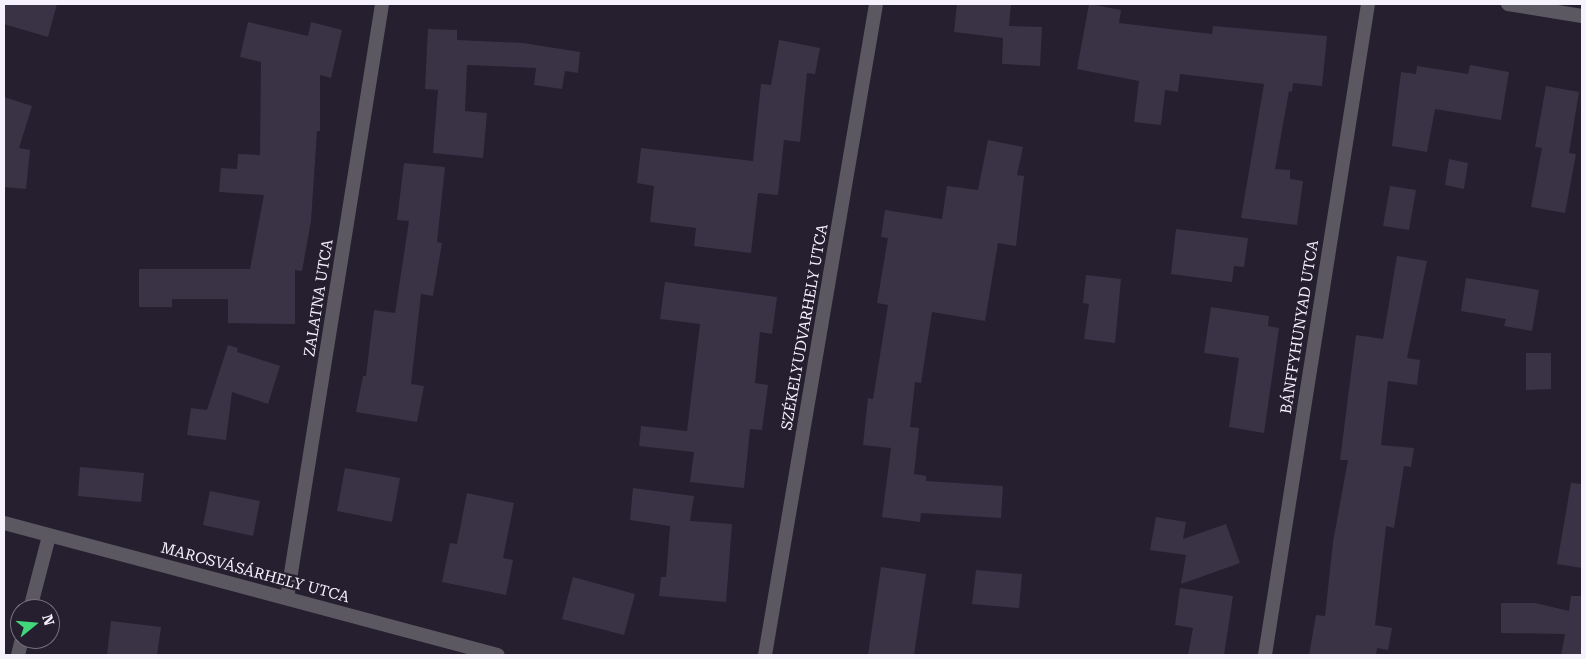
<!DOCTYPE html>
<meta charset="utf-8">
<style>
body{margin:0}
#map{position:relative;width:1586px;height:659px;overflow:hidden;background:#251f30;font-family:"Roboto Serif",serif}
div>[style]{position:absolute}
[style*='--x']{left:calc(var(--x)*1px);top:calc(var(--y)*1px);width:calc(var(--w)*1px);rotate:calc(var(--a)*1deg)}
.building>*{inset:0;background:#3a3345}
.minor>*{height:14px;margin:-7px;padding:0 7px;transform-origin:7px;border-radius:7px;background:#5b5861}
span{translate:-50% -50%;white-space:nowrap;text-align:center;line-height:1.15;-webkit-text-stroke:4.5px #251f30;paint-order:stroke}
.street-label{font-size:15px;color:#f5f1fd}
.frame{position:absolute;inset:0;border:5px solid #f5f1fd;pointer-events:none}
.north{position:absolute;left:10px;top:599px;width:50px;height:50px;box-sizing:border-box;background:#251f30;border:1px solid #787382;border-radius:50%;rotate:73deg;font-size:14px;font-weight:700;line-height:20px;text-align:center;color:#f5f1fd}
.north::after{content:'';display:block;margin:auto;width:18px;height:22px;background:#43d77b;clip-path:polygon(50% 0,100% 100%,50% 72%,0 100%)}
</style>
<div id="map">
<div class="building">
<div style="clip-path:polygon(4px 4px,57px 4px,48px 37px,4px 24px)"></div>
<div style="clip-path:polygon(957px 4px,1011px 4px,1009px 26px,1042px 27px,1040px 66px,1002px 64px,1003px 38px,954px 32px)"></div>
<div style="clip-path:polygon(1089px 4px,1121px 10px,1119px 23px,1212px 34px,1213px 26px,1327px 36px,1322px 86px,1293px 83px,1292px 92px,1289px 91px,1275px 169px,1290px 170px,1290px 179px,1303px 181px,1297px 225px,1241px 218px,1264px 84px,1180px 74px,1178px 92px,1165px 90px,1161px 125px,1134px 122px,1139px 81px,1077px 69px)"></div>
<div style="clip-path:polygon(248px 22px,308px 36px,311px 22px,342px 30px,331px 78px,320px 75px,320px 131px,317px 131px,311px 221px,302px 271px,295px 270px,295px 324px,228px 323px,228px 299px,172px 299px,172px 307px,139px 307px,139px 269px,250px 269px,264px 195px,219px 192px,221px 168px,237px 169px,238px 154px,260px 155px,261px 62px,240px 57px)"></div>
<div style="clip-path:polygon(428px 29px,457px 30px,457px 40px,523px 43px,580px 52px,578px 73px,565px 71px,562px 89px,534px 85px,536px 68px,467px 65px,465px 111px,487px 113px,483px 158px,433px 153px,438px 90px,425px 89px)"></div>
<div style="clip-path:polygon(779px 40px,820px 48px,815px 74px,807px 73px,800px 142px,784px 140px,778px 195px,758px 193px,751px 253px,694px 246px,696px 228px,650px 222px,654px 186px,637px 183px,641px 148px,753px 161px,761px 84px,771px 85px)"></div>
<div style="clip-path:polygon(1470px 65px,1509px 72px,1501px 120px,1435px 109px,1427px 152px,1392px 146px,1401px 72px,1416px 74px,1417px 66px,1468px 74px)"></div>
<div style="clip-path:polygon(1546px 86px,1579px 92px,1569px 153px,1576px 154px,1565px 213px,1531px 207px,1542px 148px,1535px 147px)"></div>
<div style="clip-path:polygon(4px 97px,32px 106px,19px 148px,30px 150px,26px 189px,4px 187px)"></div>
<div style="clip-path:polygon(988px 140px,1023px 147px,1017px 175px,1024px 176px,1016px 246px,998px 243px,985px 321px,932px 312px,921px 383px,915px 382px,910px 427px,919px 428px,914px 474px,926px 476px,926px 481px,1003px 486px,1001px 518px,921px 513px,920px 522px,882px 517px,891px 448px,863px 445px,868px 398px,873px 399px,888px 305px,877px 303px,888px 238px,881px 237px,885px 210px,942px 219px,947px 186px,978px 190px)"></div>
<div style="clip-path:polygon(1449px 159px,1468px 163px,1464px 189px,1445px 185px)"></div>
<div style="clip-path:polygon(404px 163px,445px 167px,437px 242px,442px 243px,433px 296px,421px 294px,411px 384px,424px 386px,417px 422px,356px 412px,363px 376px,366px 376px,374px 310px,395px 313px,409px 221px,397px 220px)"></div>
<div style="clip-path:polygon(1390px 186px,1416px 190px,1409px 230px,1383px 226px)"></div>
<div style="clip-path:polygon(1176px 229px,1248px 238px,1244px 267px,1234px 266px,1232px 282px,1171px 274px)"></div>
<div style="clip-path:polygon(1397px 256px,1427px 261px,1407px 358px,1420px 360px,1417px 385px,1388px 381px,1381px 445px,1414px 448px,1411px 467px,1404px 466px,1394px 528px,1386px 526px,1375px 625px,1392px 628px,1388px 650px,1377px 648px,1376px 655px,1309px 655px,1316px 615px,1325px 616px,1333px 542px,1348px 460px,1340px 460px,1356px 335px,1383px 339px)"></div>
<div style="clip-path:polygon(1086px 275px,1121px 279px,1115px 343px,1084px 339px,1089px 304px,1083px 303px)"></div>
<div style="clip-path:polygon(1466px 278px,1539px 290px,1532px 331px,1504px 326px,1506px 319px,1461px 311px)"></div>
<div style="clip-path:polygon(665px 282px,777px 297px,772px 334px,760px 332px,755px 383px,768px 385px,762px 430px,750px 429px,744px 488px,690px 482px,694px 452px,639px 446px,641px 426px,687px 431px,700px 324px,660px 319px)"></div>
<div style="clip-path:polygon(1211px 307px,1269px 316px,1268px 326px,1279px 328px,1264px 433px,1229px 427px,1239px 358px,1204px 353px)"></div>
<div style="clip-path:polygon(228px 345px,238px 348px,237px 352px,280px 366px,268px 404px,232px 392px,226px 440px,187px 435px,191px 408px,207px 410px)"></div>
<div style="clip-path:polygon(1526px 353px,1551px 353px,1551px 389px,1526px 390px)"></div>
<div style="clip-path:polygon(80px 467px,144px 473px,141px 502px,78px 496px)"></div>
<div style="clip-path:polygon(345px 468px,400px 478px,392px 522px,337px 511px)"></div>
<div style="clip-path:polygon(1571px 483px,1582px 484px,1582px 568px,1557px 564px)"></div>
<div style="clip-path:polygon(633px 488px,694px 496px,690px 521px,732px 524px,726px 602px,659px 596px,661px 577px,666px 577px,670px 526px,630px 520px)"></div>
<div style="clip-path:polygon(210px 491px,260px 501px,253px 536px,203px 525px)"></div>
<div style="clip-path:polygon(467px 493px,514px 503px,503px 558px,513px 560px,506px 595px,442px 582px,450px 543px,457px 544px)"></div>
<div style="clip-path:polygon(1156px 517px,1186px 522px,1183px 539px,1226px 524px,1240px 563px,1181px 584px,1186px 555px,1150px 550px)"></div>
<div style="clip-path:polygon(881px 567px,926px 574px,914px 655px,868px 655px)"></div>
<div style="clip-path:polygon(976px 570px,1022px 574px,1019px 608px,972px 604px)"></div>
<div style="clip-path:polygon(573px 577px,635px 594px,624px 635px,562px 619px)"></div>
<div style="clip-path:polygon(1180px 588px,1233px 596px,1224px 655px,1188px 655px,1193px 628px,1175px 625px)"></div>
<div style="clip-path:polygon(1571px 596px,1582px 596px,1582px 655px,1561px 655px,1565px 634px,1501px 633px,1501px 603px,1535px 603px,1569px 611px)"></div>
<div style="clip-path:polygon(111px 621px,161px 627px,157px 655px,107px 655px)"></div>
</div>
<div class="minor">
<div style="--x:1508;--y:4;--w:75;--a:9.2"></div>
<div style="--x:4;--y:523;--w:511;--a:14.96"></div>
<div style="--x:287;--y:598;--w:602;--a:-80.91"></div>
<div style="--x:30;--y:609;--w:75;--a:-75.4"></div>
<div style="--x:18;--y:655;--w:16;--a:-76"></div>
<div style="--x:765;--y:655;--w:660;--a:-80.32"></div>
<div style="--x:1265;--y:655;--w:659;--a:-81.01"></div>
</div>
<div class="street-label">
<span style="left:319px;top:298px;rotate:-81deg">ZALATNA UTCA</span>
<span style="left:805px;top:327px;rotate:-80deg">SZÉKELYUDVARHELY UTCA</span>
<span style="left:1300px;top:327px;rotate:-81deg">BÁNFFYHUNYAD UTCA</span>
<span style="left:255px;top:573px;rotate:15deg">MAROSVÁSÁRHELY UTCA</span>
</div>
<div class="frame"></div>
<div class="north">N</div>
</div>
